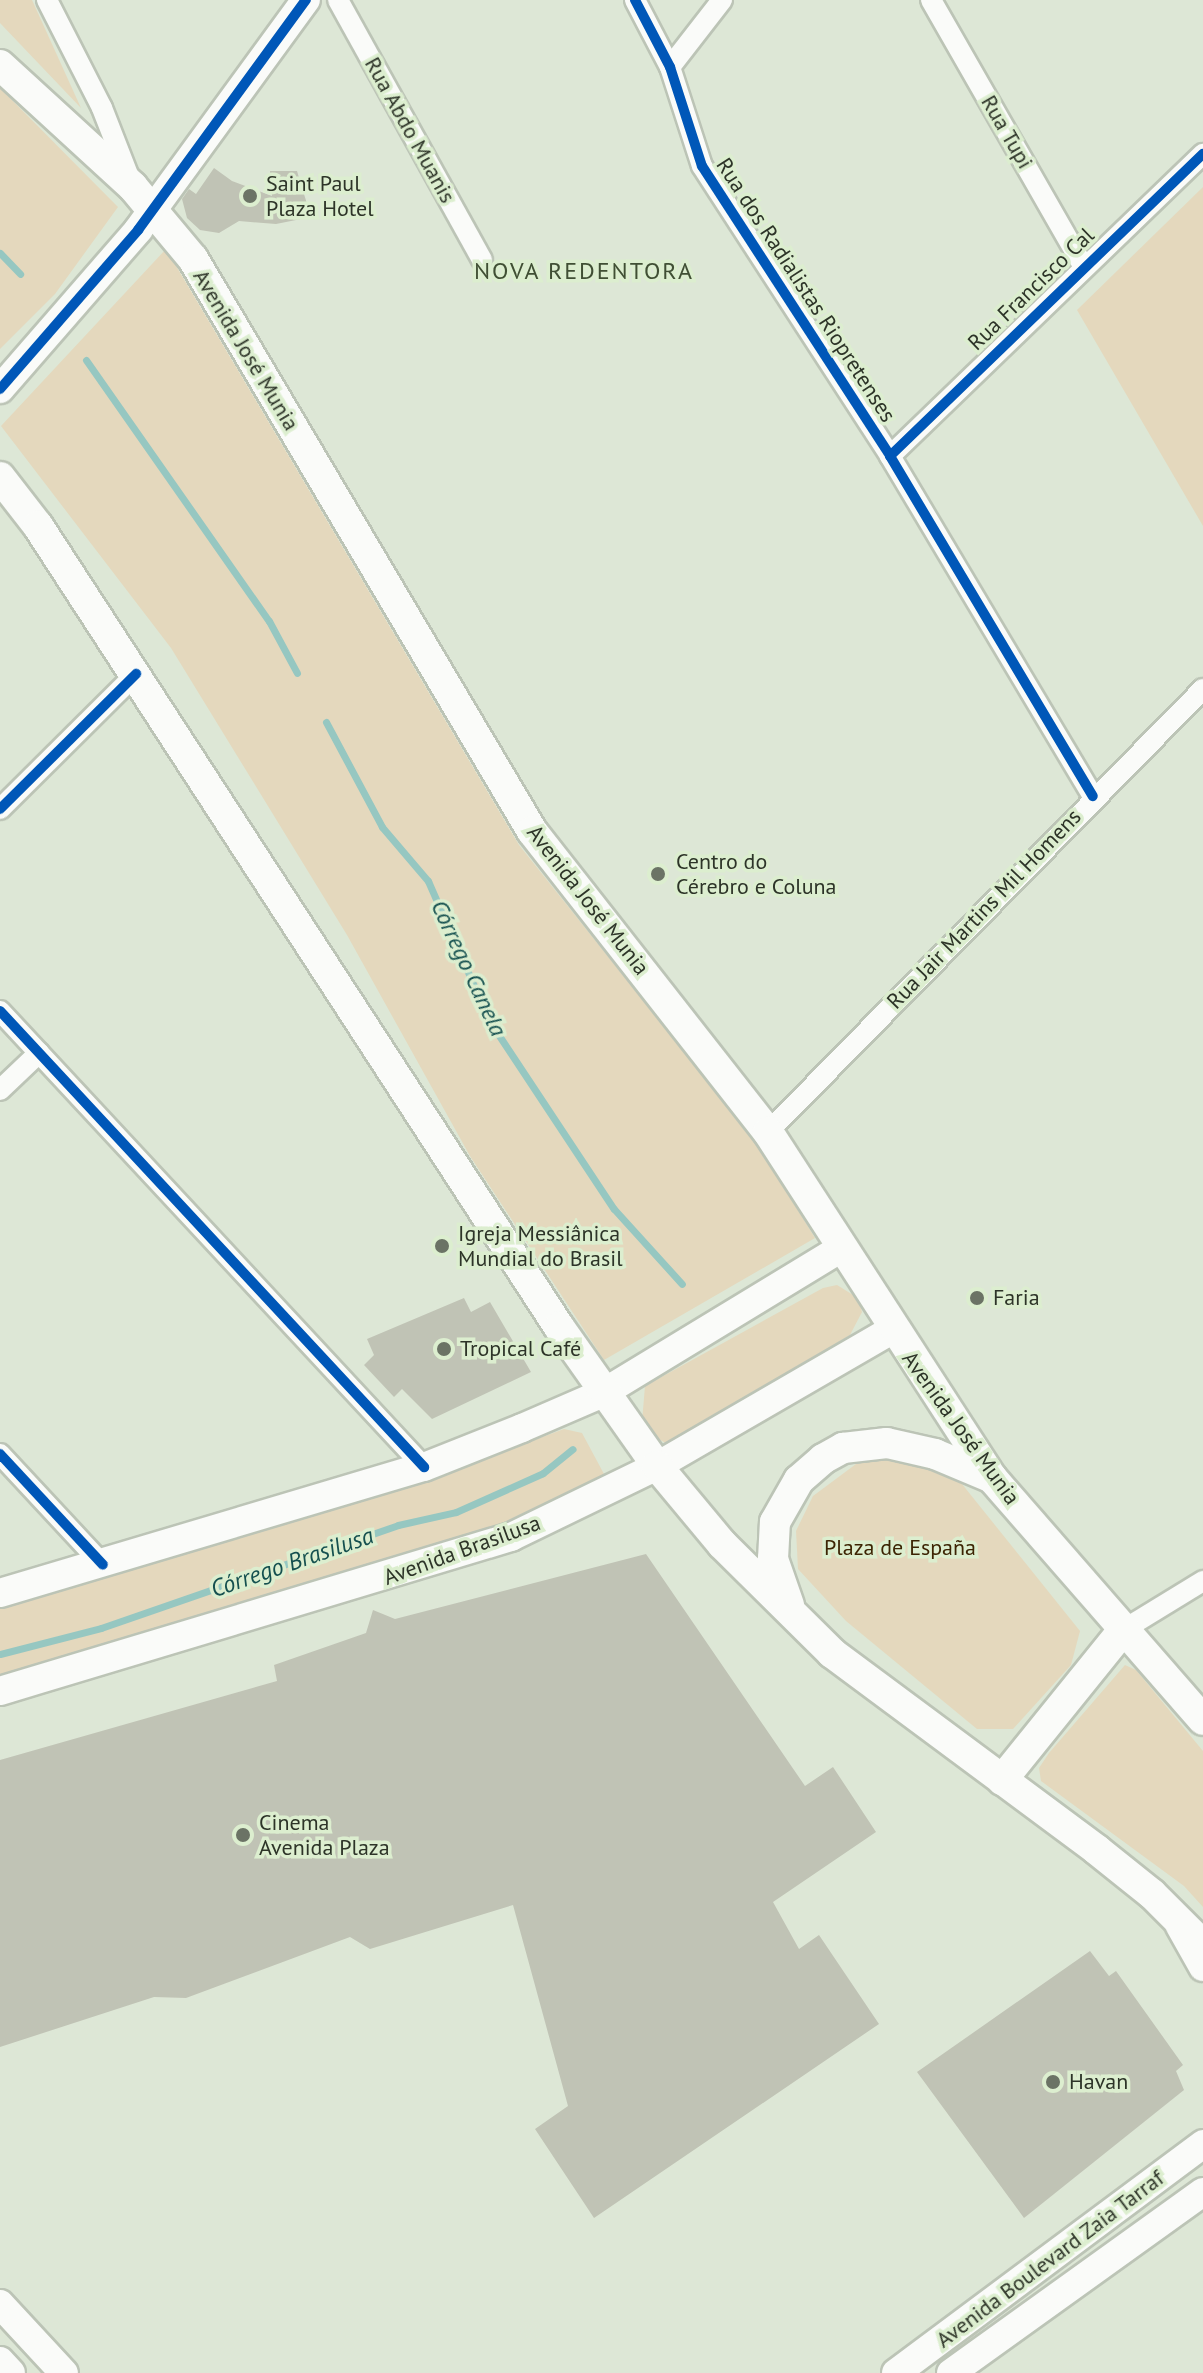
<!DOCTYPE html>
<meta charset="utf-8">
<style>
body{margin:0}
#map{position:relative;width:1203px;height:2373px;overflow:hidden;background:#dde7d6;font-family:"PT Sans",sans-serif}
div>[style]{position:absolute}
[style*='--x']{left:calc(var(--x)*1px);top:calc(var(--y)*1px);width:calc(var(--w)*1px);rotate:calc(var(--a)*1deg)}
.green>*{inset:0;background:#e4d8bd}
.stream>*{height:7px;margin:-3.5px;padding:0 3.5px;transform-origin:3.5px;border-radius:3.5px;background:#96c7c1}
.building>*{inset:0;background:#c0c3b5}
.roads{filter:drop-shadow(2px 0 #bcc4b6) drop-shadow(-2px 0 #bcc4b6) drop-shadow(0 2px #bcc4b6) drop-shadow(0 -2px #bcc4b6)}
.street>*{height:20px;margin:-10px;padding:0 10px;transform-origin:10px;border-radius:10px;background:#fafbf9}
.secondary>*{height:28px;margin:-14px;padding:0 14px;transform-origin:14px;border-radius:14px;background:#fafbf9}
.primary>*{height:30px;margin:-15px;padding:0 15px;transform-origin:15px;border-radius:15px;background:#fafbf9}
.cycleway>*{height:10px;margin:-5px;padding:0 5px;transform-origin:5px;border-radius:5px;background:#0057b8}
.dots>*{width:22px;height:22px;translate:-50% -50%;box-sizing:border-box;border:4px solid #dceecf;border-radius:50%}
span{translate:-50% -50%;white-space:nowrap;text-align:center;line-height:1.15;-webkit-text-stroke:7px #dceecf;paint-order:stroke}
.street-label{font-size:22px;color:#2d3428}
.poi-label{font-size:22px;color:#2d3428}
.left{translate:0 -50%;text-align:left}
.park-label{font-size:22px;color:#3c2403}
.neighbourhood-label{font-size:24px;color:#404f34;letter-spacing:2px}
.water-label{font-size:24px;color:#15504f;font-style:italic}
</style>
<div id="map">
<div class="green">
<div style="clip-path:polygon(0 0,32px 0,81px 108px,0 23px)"></div>
<div style="clip-path:polygon(0 88px,118px 207px,55px 294px,0 349px)"></div>
<div style="clip-path:polygon(1203px 187px,1203px 526px,1077px 310px)"></div>
<div style="clip-path:polygon(166px 249px,519px 845px,756px 1142px,815px 1238px,604px 1360px,470px 1156px,347px 935px,171px 648px,1px 426px)"></div>
<div style="clip-path:polygon(837px 1285px,858px 1298px,862px 1312px,850px 1335px,669px 1445px,650px 1434px,642px 1422px,645px 1386px,823px 1288px)"></div>
<div style="clip-path:polygon(564px 1429px,582px 1433px,604px 1474px,581px 1493px,515px 1525px,0 1678px,0 1605px,185px 1554px,451px 1471px)"></div>
<div style="clip-path:polygon(890px 1456px,918px 1458px,962px 1484px,1080px 1631px,1071px 1665px,1013px 1729px,977px 1729px,846px 1621px,798px 1569px,796px 1531px,813px 1496px,856px 1464px)"></div>
<div style="clip-path:polygon(1125px 1665px,1136px 1670px,1203px 1751px,1203px 1907px,1184px 1886px,1041px 1781px,1039px 1768px,1049px 1753px)"></div>
</div>
<div class="stream">
<div style="--x:0;--y:253;--w:29;--a:46"></div>
<div style="--x:86;--y:360;--w:319;--a:55"></div>
<div style="--x:269;--y:621;--w:59;--a:61.7"></div>
<div style="--x:326;--y:722;--w:119;--a:61.9"></div>
<div style="--x:382;--y:827;--w:71;--a:49.6"></div>
<div style="--x:428;--y:881;--w:154;--a:66.3"></div>
<div style="--x:490;--y:1022;--w:224;--a:56.5"></div>
<div style="--x:614;--y:1209;--w:101;--a:47.8"></div>
<div style="--x:0;--y:1654;--w:104;--a:-14.4"></div>
<div style="--x:101;--y:1628;--w:314;--a:-19.1"></div>
<div style="--x:398;--y:1525;--w:59;--a:-12.6"></div>
<div style="--x:456;--y:1512;--w:95;--a:-24.1"></div>
<div style="--x:543;--y:1473;--w:38;--a:-39"></div>
</div>
<div class="building">
<div style="clip-path:polygon(214px 168px,232px 181px,272px 196px,270px 171px,297px 171px,311px 217px,276px 224px,239px 221px,219px 233px,200px 230px,187px 218px,182px 199px,189px 189px,196px 194px)"></div>
<div style="clip-path:polygon(464px 1298px,471px 1312px,490px 1302px,531px 1372px,432px 1419px,402px 1389px,394px 1397px,364px 1365px,374px 1355px,367px 1339px)"></div>
<div style="clip-path:polygon(646px 1554px,805px 1786px,833px 1767px,876px 1832px,773px 1902px,799px 1949px,819px 1935px,879px 2024px,594px 2218px,535px 2129px,568px 2106px,513px 1905px,370px 1949px,350px 1937px,186px 1998px,154px 1997px,0 2047px,0 1760px,277px 1681px,274px 1665px,366px 1633px,373px 1610px,395px 1619px)"></div>
<div style="clip-path:polygon(1090px 1951px,1109px 1976px,1116px 1971px,1183px 2065px,1176px 2071px,1184px 2090px,1024px 2218px,917px 2072px)"></div>
</div>
<div class="roads">
<div class="street">
<div style="--x:47;--y:0;--w:121;--a:63"></div>
<div style="--x:102;--y:108;--w:77;--a:68.7"></div>
<div style="--x:338;--y:0;--w:297;--a:61"></div>
<div style="--x:635;--y:0;--w:76;--a:62.4"></div>
<div style="--x:670;--y:67;--w:104;--a:72.1"></div>
<div style="--x:702;--y:166;--w:346;--a:57"></div>
<div style="--x:890;--y:456;--w:396;--a:59.2"></div>
<div style="--x:931;--y:0;--w:305;--a:60.2"></div>
<div style="--x:670;--y:67;--w:85;--a:-52.2"></div>
<div style="--x:890;--y:456;--w:435;--a:-44"></div>
<div style="--x:0;--y:809;--w:192;--a:-44.8"></div>
<div style="--x:0;--y:1011;--w:623;--a:47.08"></div>
<div style="--x:0;--y:1090;--w:54;--a:-43.5"></div>
<div style="--x:768;--y:1132;--w:621;--a:-45.52"></div>
<div style="--x:0;--y:1454;--w:151;--a:47.1"></div>
<div style="--x:1123;--y:1630;--w:94;--a:-31.5"></div>
</div>
<div class="secondary">
<div style="--x:0;--y:389;--w:211;--a:-49"></div>
<div style="--x:138;--y:230;--w:285;--a:-53.9"></div>
<div style="--x:0;--y:1593;--w:442;--a:-16.6"></div>
<div style="--x:424;--y:1467;--w:105;--a:-21.7"></div>
<div style="--x:522;--y:1428;--w:88;--a:-23.4"></div>
<div style="--x:603;--y:1393;--w:277;--a:-31.3"></div>
<div style="--x:0;--y:1691;--w:534;--a:-16.77"></div>
<div style="--x:511;--y:1537;--w:162;--a:-25.9"></div>
<div style="--x:657;--y:1466;--w:272;--a:-30.1"></div>
<div style="--x:1180;--y:1926;--w:47;--a:60.7"></div>
<div style="--x:0;--y:2304;--w:94;--a:47.2"></div>
<div style="--x:0;--y:2361;--w:16;--a:47"></div>
<div style="--x:896;--y:2373;--w:383;--a:-36.7"></div>
<div style="--x:951;--y:2373;--w:310;--a:-35.7"></div>
</div>
<div class="primary">
<div style="--x:0;--y:65;--w:180;--a:42.5"></div>
<div style="--x:133;--y:187;--w:94;--a:50.2"></div>
<div style="--x:193;--y:259;--w:665;--a:59.35"></div>
<div style="--x:532;--y:831;--w:382;--a:51.9"></div>
<div style="--x:768;--y:1132;--w:412;--a:57.1"></div>
<div style="--x:992;--y:1478;--w:321;--a:48.9"></div>
<div style="--x:0;--y:477;--w:62;--a:52.2"></div>
<div style="--x:38;--y:526;--w:956;--a:56.96"></div>
<div style="--x:559;--y:1327;--w:170;--a:54.8"></div>
<div style="--x:657;--y:1466;--w:102;--a:50.2"></div>
<div style="--x:722;--y:1544;--w:155;--a:44.7"></div>
<div style="--x:832;--y:1653;--w:330;--a:36.6"></div>
<div style="--x:1097;--y:1850;--w:70;--a:38.7"></div>
<div style="--x:1152;--y:1894;--w:72;--a:45"></div>
<div style="--x:789;--y:1605;--w:49;--a:-109.2"></div>
<div style="--x:773;--y:1559;--w:37;--a:-87"></div>
<div style="--x:775;--y:1522;--w:48;--a:-60.3"></div>
<div style="--x:799;--y:1480;--w:32;--a:-41"></div>
<div style="--x:823;--y:1459;--w:23;--a:-29"></div>
<div style="--x:843;--y:1448;--w:44;--a:-6.5"></div>
<div style="--x:887;--y:1443;--w:49;--a:12.9"></div>
<div style="--x:935;--y:1454;--w:62;--a:22.8"></div>
<div style="--x:1002;--y:1780;--w:193;--a:-51.1"></div>
</div>
</div>
<div class="cycleway">
<div style="--x:635;--y:0;--w:76;--a:62.4"></div>
<div style="--x:670;--y:67;--w:104;--a:72.1"></div>
<div style="--x:702;--y:166;--w:346;--a:57"></div>
<div style="--x:890;--y:456;--w:396;--a:59.2"></div>
<div style="--x:0;--y:389;--w:211;--a:-49"></div>
<div style="--x:138;--y:230;--w:285;--a:-53.9"></div>
<div style="--x:890;--y:456;--w:435;--a:-44"></div>
<div style="--x:0;--y:809;--w:192;--a:-44.8"></div>
<div style="--x:0;--y:1011;--w:623;--a:47.08"></div>
<div style="--x:0;--y:1454;--w:151;--a:47.1"></div>
</div>
<div class="dots">
<div style="left:250px;top:196px;background:#6b7365"></div>
<div style="left:658px;top:874px;background:#6b7365"></div>
<div style="left:442px;top:1246px;background:#6b7365"></div>
<div style="left:977px;top:1298px;background:#6b7365"></div>
<div style="left:444px;top:1349px;background:#6b7365"></div>
<div style="left:243px;top:1835px;background:#6b7365"></div>
<div style="left:1053px;top:2082px;background:#6b7365"></div>
</div>
<div class="street-label">
<span style="left:410px;top:130px;rotate:61deg">Rua Abdo Muanis</span>
<span style="left:1007px;top:132px;rotate:60deg">Rua Tupi</span>
<span style="left:1031px;top:289px;rotate:-44deg">Rua Francisco Cal</span>
<span style="left:806px;top:290px;rotate:57deg">Rua dos Radialistas Riopretenses</span>
<span style="left:246px;top:350px;rotate:59deg">Avenida José Munia</span>
<span style="left:588px;top:900px;rotate:52deg">Avenida José Munia</span>
<span style="left:984px;top:909px;rotate:-46deg">Rua Jair Martins Mil Homens</span>
<span style="left:961px;top:1428px;rotate:54deg">Avenida José Munia</span>
<span style="left:462px;top:1550px;rotate:-20deg">Avenida Brasilusa</span>
<span style="left:1050px;top:2259px;rotate:-37deg">Avenida Boulevard Zaia Tarraf</span>
</div>
<div class="poi-label">
<span class="left" style="left:266px;top:196px">Saint Paul<br>Plaza Hotel</span>
<span class="left" style="left:676px;top:874px">Centro do<br>Cérebro e Coluna</span>
<span class="left" style="left:458px;top:1246px">Igreja Messiânica<br>Mundial do Brasil</span>
<span class="left" style="left:993px;top:1298px">Faria</span>
<span class="left" style="left:460px;top:1349px">Tropical Café</span>
<span class="left" style="left:259px;top:1835px">Cinema<br>Avenida Plaza</span>
<span class="left" style="left:1069px;top:2082px">Havan</span>
</div>
<div class="park-label">
<span style="left:900px;top:1548px">Plaza de España</span>
</div>
<div class="neighbourhood-label">
<span style="left:584px;top:271px">NOVA REDENTORA</span>
</div>
<div class="water-label">
<span style="left:469px;top:968px;rotate:65deg">Córrego Canela</span>
<span style="left:292px;top:1562px;rotate:-19deg">Córrego Brasilusa</span>
</div>
</div>
